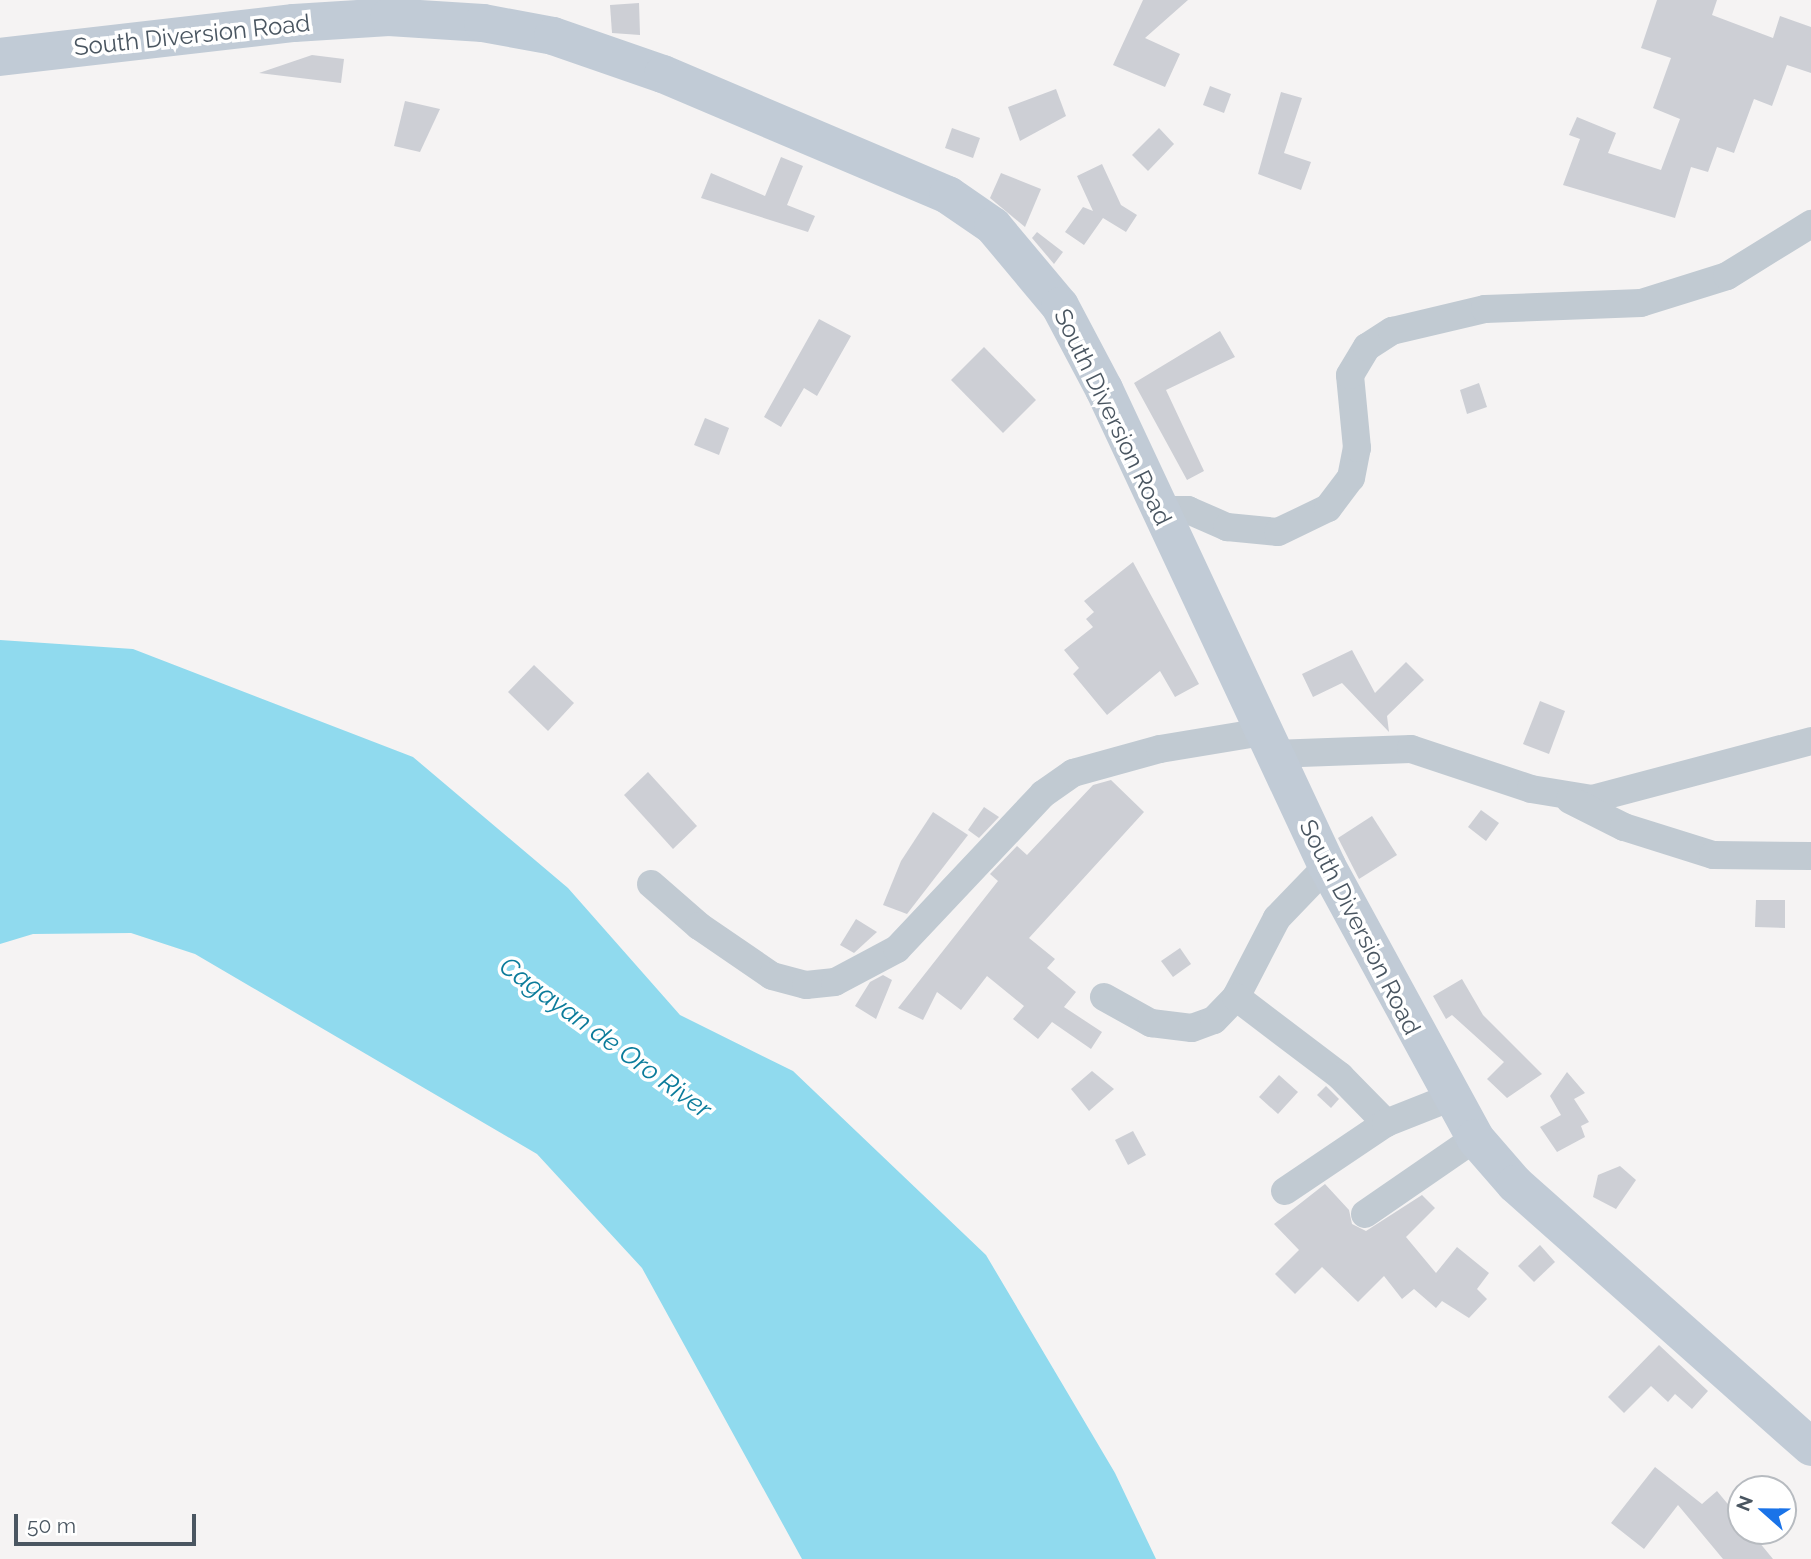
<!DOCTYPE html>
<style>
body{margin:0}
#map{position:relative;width:1811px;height:1559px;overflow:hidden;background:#f5f3f3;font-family:Raleway,sans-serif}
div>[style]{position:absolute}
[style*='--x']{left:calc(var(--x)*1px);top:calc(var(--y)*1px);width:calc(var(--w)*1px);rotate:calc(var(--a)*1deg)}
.water>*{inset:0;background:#90daee}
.building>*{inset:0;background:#cdcfd5}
.minor>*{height:28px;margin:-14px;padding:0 14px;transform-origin:14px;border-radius:14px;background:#c1cad2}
.secondary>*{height:38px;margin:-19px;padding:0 19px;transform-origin:19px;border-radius:19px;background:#c1cbd6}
span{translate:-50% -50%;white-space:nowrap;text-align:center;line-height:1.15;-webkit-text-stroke:7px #fff;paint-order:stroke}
.street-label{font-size:24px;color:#4a5661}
.water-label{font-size:26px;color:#0c7c9b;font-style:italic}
.north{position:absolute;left:1727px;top:1475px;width:70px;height:70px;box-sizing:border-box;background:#fff;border:2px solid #b7bbc0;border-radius:50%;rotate:291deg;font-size:19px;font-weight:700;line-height:28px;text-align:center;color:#4a5661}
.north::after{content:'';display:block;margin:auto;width:24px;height:32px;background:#1a73e8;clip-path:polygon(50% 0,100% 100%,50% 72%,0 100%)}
.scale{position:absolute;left:14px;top:1514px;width:182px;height:32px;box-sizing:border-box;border:4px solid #4a5661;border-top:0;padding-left:9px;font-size:21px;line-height:24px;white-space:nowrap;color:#4a5661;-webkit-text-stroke:5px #fff;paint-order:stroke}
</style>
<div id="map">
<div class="water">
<div style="clip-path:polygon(0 640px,133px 649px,413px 757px,568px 888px,680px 1015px,793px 1071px,986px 1255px,1115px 1473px,1156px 1559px,802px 1559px,642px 1268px,537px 1154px,195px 954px,131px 933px,33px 934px,0 944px)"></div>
</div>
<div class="building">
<div style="clip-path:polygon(1143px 0,1188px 0,1145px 38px,1180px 54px,1165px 87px,1113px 65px)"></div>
<div style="clip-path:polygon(1657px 0,1717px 0,1712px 15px,1773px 38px,1780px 16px,1811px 27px,1811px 73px,1787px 65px,1772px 106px,1754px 99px,1734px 153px,1717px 147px,1708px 172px,1691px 167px,1675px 218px,1563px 185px,1580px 139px,1569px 135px,1577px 117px,1616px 133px,1608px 153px,1661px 170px,1680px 119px,1653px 108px,1671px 58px,1641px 48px)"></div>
<div style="clip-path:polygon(639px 3px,640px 35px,612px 33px,610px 5px)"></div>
<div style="clip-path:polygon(312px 55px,344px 59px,341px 83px,259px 73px)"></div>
<div style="clip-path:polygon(1210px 86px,1231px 94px,1224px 113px,1203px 105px)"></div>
<div style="clip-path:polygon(1056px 89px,1066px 116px,1020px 141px,1008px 107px)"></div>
<div style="clip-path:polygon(1281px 92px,1302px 98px,1284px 153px,1311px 162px,1301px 190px,1258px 174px)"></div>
<div style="clip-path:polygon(405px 101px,440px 109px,420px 152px,394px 146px)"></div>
<div style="clip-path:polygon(952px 128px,980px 138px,973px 158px,945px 148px)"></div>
<div style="clip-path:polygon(1159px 128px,1174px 144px,1148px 171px,1132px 155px)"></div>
<div style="clip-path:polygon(781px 157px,803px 166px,787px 205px,815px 216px,808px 232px,701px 198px,711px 173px,765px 196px)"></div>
<div style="clip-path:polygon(1102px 164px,1121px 205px,1137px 215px,1126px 232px,1103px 218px,1084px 245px,1065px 232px,1083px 207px,1093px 211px,1077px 176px)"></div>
<div style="clip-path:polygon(1001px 173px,1041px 189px,1025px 227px,990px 198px)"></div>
<div style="clip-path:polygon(1037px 232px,1063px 252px,1054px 264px,1032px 238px)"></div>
<div style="clip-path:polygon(819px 319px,851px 336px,817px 396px,804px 388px,781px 427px,764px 417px)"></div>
<div style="clip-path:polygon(1220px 331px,1235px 357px,1166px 390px,1204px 471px,1187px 480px,1134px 383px)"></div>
<div style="clip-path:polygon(984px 347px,1036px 400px,1003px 433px,951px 380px)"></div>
<div style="clip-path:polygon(1479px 383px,1487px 407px,1467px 414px,1460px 390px)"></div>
<div style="clip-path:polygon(705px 418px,729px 428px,719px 455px,694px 445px)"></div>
<div style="clip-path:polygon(1133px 562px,1199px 684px,1175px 697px,1160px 671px,1107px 715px,1073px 674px,1079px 668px,1064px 650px,1093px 627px,1086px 619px,1094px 612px,1084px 601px)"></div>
<div style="clip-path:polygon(1352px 650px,1375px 693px,1406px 662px,1424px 680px,1387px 716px,1389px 732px,1342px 683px,1313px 697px,1302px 674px)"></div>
<div style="clip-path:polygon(534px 665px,574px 703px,548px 731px,508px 692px)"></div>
<div style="clip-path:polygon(1540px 701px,1565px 711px,1549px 754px,1523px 744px)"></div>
<div style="clip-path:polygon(648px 772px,697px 826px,673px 849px,624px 795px)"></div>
<div style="clip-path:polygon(1111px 780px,1144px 812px,1029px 938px,1055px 959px,1047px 968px,1076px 992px,1064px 1007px,1102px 1032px,1091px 1049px,1052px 1022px,1038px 1039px,1013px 1019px,1024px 1006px,987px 976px,961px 1010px,937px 992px,923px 1020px,898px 1008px,998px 881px,990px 874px,1017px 846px,1027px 855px,1093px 785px)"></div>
<div style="clip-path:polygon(984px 807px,999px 817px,979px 838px,968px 830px)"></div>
<div style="clip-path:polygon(1481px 810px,1499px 823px,1486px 841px,1468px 827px)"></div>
<div style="clip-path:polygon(933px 812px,968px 835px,907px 914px,883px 905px,901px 861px)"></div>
<div style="clip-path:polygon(1372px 816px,1397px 855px,1359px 879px,1338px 838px)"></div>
<div style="clip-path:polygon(1756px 900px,1785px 900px,1785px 928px,1755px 927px)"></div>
<div style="clip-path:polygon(856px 919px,877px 932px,854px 953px,840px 945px)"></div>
<div style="clip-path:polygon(1180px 948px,1191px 964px,1173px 977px,1161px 961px)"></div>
<div style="clip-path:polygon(883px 975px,892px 980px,876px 1019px,855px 1006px,870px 982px)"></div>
<div style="clip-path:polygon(1462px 979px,1483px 1015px,1542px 1074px,1507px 1098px,1487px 1079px,1504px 1062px,1452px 1015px,1446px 1019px,1433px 996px)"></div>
<div style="clip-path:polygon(1092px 1071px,1114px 1089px,1089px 1111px,1071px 1089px)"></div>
<div style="clip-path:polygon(1567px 1072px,1585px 1093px,1574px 1099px,1589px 1122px,1581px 1126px,1585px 1137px,1557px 1152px,1540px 1127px,1561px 1115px,1550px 1096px)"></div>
<div style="clip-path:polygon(1279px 1075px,1298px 1092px,1278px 1114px,1259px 1097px)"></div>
<div style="clip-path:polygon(1326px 1086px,1339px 1099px,1331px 1108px,1317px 1095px)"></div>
<div style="clip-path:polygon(1133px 1131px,1146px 1155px,1128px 1165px,1115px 1140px)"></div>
<div style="clip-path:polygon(1620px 1166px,1636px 1180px,1616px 1209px,1593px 1197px,1598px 1175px)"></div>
<div style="clip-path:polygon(1325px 1184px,1349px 1210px,1352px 1224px,1366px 1231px,1422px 1195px,1435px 1208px,1406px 1237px,1436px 1273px,1457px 1247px,1489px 1273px,1477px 1289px,1487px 1299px,1469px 1318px,1442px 1301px,1436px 1308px,1414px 1289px,1402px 1299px,1384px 1276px,1358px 1302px,1322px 1267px,1295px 1294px,1275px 1274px,1299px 1250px,1274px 1224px)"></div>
<div style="clip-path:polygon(1540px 1245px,1555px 1262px,1534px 1282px,1518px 1266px)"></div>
<div style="clip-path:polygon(1659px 1345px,1708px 1391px,1692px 1409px,1675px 1394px,1668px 1402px,1651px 1386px,1624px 1413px,1608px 1397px)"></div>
<div style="clip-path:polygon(1655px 1467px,1702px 1504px,1717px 1491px,1741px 1520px,1741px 1531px,1750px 1531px,1773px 1559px,1723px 1559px,1678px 1505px,1644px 1549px,1611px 1523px)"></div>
</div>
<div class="minor">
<div style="--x:1159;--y:510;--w:29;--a:0"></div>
<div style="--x:1188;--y:510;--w:43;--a:23.6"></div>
<div style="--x:1227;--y:527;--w:51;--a:5.6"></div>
<div style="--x:1278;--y:532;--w:55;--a:-25.6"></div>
<div style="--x:1328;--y:508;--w:38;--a:-53"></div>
<div style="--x:1351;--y:478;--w:31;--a:-79"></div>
<div style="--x:1357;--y:448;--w:73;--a:-95.5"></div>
<div style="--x:1350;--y:375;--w:33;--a:-59"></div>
<div style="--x:1367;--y:347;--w:30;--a:-33"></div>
<div style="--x:1392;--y:331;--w:96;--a:-13.3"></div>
<div style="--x:1485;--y:309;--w:156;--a:-2.2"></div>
<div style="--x:1641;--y:303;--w:90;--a:-17.4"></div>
<div style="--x:1727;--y:276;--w:99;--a:-31.8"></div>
<div style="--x:1273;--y:754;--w:138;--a:-2.1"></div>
<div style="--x:1411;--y:749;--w:126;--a:18.4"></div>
<div style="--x:1531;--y:789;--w:62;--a:9.3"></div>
<div style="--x:1592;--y:799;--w:227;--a:-14.8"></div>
<div style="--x:1570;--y:800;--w:60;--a:26.6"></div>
<div style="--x:1624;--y:827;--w:93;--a:17.5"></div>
<div style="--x:1713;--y:855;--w:98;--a:0.6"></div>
<div style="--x:651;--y:884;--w:64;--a:41.2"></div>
<div style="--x:699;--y:926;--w:88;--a:34.4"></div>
<div style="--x:772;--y:976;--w:35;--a:15"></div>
<div style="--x:806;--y:985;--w:29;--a:-6"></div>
<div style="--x:835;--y:982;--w:70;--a:-28"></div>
<div style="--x:897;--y:949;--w:213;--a:-46.7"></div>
<div style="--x:1043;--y:794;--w:37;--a:-35"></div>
<div style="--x:1073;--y:773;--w:90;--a:-15.4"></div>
<div style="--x:1160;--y:749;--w:104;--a:-9.4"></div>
<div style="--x:1104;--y:997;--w:54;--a:29"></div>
<div style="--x:1151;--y:1023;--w:41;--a:7"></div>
<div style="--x:1192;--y:1028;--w:23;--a:-20"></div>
<div style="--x:1214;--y:1020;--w:32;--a:-46"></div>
<div style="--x:1236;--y:997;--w:89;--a:-62.6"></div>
<div style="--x:1277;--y:918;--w:72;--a:-46.1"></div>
<div style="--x:1236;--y:997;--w:131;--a:37.2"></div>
<div style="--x:1340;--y:1076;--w:66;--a:45.6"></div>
<div style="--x:1285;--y:1191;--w:122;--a:-34"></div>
<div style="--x:1386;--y:1123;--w:68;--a:-21.6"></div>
<div style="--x:1365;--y:1214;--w:134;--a:-34.6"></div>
</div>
<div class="secondary">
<div style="--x:0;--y:57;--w:296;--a:-6.6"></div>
<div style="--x:294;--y:23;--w:95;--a:-3.6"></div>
<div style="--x:389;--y:17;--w:94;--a:3.7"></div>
<div style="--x:483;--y:23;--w:71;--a:10.5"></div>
<div style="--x:553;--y:36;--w:116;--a:19.1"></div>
<div style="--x:663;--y:74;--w:310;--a:23"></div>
<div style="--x:948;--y:195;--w:55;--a:34.6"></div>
<div style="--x:993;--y:226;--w:104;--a:50.1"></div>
<div style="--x:1060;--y:306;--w:94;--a:62.1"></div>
<div style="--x:1104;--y:389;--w:527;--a:64.94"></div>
<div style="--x:1327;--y:866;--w:310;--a:61.4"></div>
<div style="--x:1475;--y:1138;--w:61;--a:49"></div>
<div style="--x:1515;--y:1184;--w:396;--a:41.6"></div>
</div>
<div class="street-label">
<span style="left:192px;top:35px;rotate:-6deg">South Diversion Road</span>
<span style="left:1113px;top:417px;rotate:64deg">South Diversion Road</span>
<span style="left:1360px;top:927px;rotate:63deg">South Diversion Road</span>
</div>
<div class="water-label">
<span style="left:605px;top:1038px;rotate:36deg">Cagayan de Oro River</span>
</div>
<div class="north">N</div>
<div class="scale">50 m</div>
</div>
